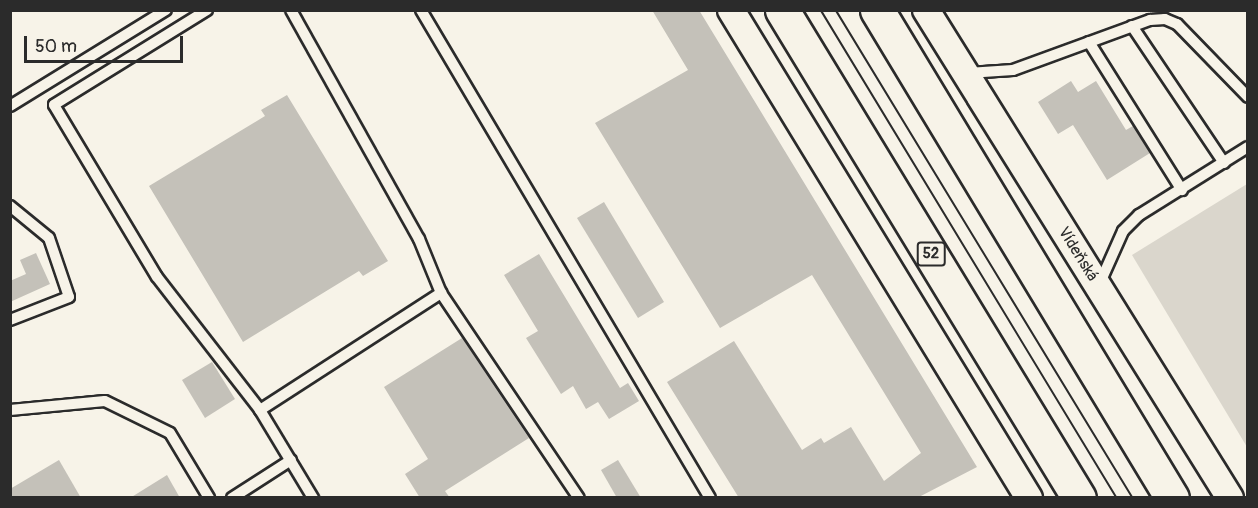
<!DOCTYPE html>
<meta charset="utf-8">
<style>
body{margin:0}
#map{position:relative;width:1258px;height:508px;overflow:hidden;background:#f7f3e8;font-family:Pangolin,sans-serif}
div>[style]{position:absolute}
[style*='--x']{left:calc(var(--x)*1px);top:calc(var(--y)*1px);width:calc(var(--w)*1px);rotate:calc(var(--a)*1deg)}
.green>*{inset:0;background:#dad6cc}
.building>*{inset:0;background:#c4c1b9}
.roads{filter:drop-shadow(2px 0 #2b2b2b) drop-shadow(-2px 0 #2b2b2b) drop-shadow(0 2px #2b2b2b) drop-shadow(0 -2px #2b2b2b)}
.service>*{height:10px;margin:-5px;padding:0 5px;transform-origin:5px;border-radius:5px;background:#f7f3e8}
.tertiary>*{height:26px;margin:-13px;padding:0 13px;transform-origin:13px;border-radius:13px;background:#f7f3e8}
.trunk>*{height:33px;margin:-16.5px;padding:0 16.5px;transform-origin:16.5px;border-radius:16.5px;background:#f7f3e8}
.tram>*{height:1.5px;margin:-0.75px;padding:0 0.75px;transform-origin:0.75px;border-radius:0.75px;background:#2b2b2b}
span{translate:-50% -50%;white-space:nowrap;text-align:center;line-height:1.15;-webkit-text-stroke:5px #f7f3e8;paint-order:stroke}
.shield-label span{padding:2px 4px;background:#f7f3e8;border:2px solid;border-radius:4px;-webkit-text-stroke-width:0}
.shield-label{font-size:15px;color:#2b2b2b;font-weight:700}
.street-label{font-size:16px;color:#2b2b2b}
.frame{position:absolute;inset:0;border:12px solid #2b2b2b;pointer-events:none}
.scale{position:absolute;left:24px;top:36px;width:159px;height:27px;box-sizing:border-box;border:3px solid #2b2b2b;border-top:0;padding-left:8px;font-size:18px;line-height:21px;white-space:nowrap;color:#2b2b2b;-webkit-text-stroke:4px #f7f3e8;paint-order:stroke}
</style>
<div id="map">
<div class="green">
<div style="clip-path:polygon(1247px 184px,1247px 447px,1132px 255px)"></div>
</div>
<div class="building">
<div style="clip-path:polygon(652px 10px,699px 10px,977px 467px,917px 498px,739px 498px,667px 382px,734px 341px,802px 450px,821px 438px,824px 443px,851px 427px,884px 481px,921px 453px,812px 275px,720px 328px,595px 123px,688px 70px)"></div>
<div style="clip-path:polygon(1071px 81px,1078px 92px,1096px 81px,1126px 130px,1133px 126px,1150px 153px,1107px 180px,1073px 125px,1058px 134px,1038px 102px)"></div>
<div style="clip-path:polygon(287px 95px,388px 261px,363px 276px,359px 271px,243px 342px,149px 186px,265px 116px,261px 110px)"></div>
<div style="clip-path:polygon(604px 202px,664px 302px,638px 318px,577px 218px)"></div>
<div style="clip-path:polygon(36px 253px,50px 284px,10px 302px,10px 281px,26px 274px,20px 260px)"></div>
<div style="clip-path:polygon(539px 254px,620px 388px,628px 383px,639px 401px,609px 419px,598px 402px,586px 409px,573px 386px,561px 394px,526px 338px,538px 331px,504px 275px)"></div>
<div style="clip-path:polygon(462px 338px,529px 438px,445px 491px,450px 498px,420px 498px,405px 474px,428px 459px,384px 387px)"></div>
<div style="clip-path:polygon(212px 362px,235px 399px,205px 418px,182px 380px)"></div>
<div style="clip-path:polygon(59px 460px,81px 498px,10px 498px,10px 489px)"></div>
<div style="clip-path:polygon(618px 460px,641px 498px,617px 498px,601px 470px)"></div>
<div style="clip-path:polygon(167px 475px,180px 498px,130px 498px)"></div>
</div>
<div class="roads">
<div class="service">
<div style="--x:207;--y:10;--w:180;--a:148.2"></div>
<div style="--x:54;--y:105;--w:200;--a:59.1"></div>
<div style="--x:157;--y:277;--w:168;--a:52.2"></div>
<div style="--x:260;--y:410;--w:103;--a:58.9"></div>
<div style="--x:291;--y:10;--w:262;--a:60.8"></div>
<div style="--x:419;--y:239;--w:58;--a:67.8"></div>
<div style="--x:441;--y:293;--w:247;--a:56.1"></div>
<div style="--x:421;--y:10;--w:567;--a:59.37"></div>
<div style="--x:1132;--y:26;--w:165;--a:56.1"></div>
<div style="--x:1089;--y:42;--w:175;--a:57.9"></div>
<div style="--x:968;--y:73;--w:45;--a:-3.8"></div>
<div style="--x:1013;--y:70;--w:146;--a:-20.1"></div>
<div style="--x:1150;--y:20;--w:15;--a:-4"></div>
<div style="--x:1165;--y:19;--w:13;--a:23"></div>
<div style="--x:1177;--y:24;--w:102;--a:45.8"></div>
<div style="--x:10;--y:106;--w:183;--a:-31.6"></div>
<div style="--x:10;--y:206;--w:50;--a:39.4"></div>
<div style="--x:49;--y:238;--w:62;--a:71.3"></div>
<div style="--x:69;--y:297;--w:63;--a:158.7"></div>
<div style="--x:1099;--y:285;--w:59;--a:-66"></div>
<div style="--x:1123;--y:231;--w:23;--a:-45"></div>
<div style="--x:1139;--y:215;--w:128;--a:-32"></div>
<div style="--x:10;--y:410;--w:95;--a:-5.4"></div>
<div style="--x:105;--y:401;--w:72;--a:26.2"></div>
<div style="--x:170;--y:433;--w:76;--a:59"></div>
<div style="--x:260;--y:410;--w:216;--a:-32.9"></div>
<div style="--x:232;--y:498;--w:70;--a:-32.8"></div>
</div>
<div class="tertiary">
<div style="--x:731;--y:10;--w:572;--a:58.59"></div>
<div style="--x:926;--y:10;--w:575;--a:58.08"></div>
</div>
<div class="trunk">
<div style="--x:782;--y:10;--w:571;--a:58.68"></div>
<div style="--x:877;--y:10;--w:570;--a:58.85"></div>
</div>
</div>
<div class="tram">
<div style="--x:821;--y:10;--w:571;--a:58.76"></div>
<div style="--x:836;--y:10;--w:571;--a:58.68"></div>
</div>
<div class="shield-label">
<span style="left:931px;top:254px">52</span>
</div>
<div class="street-label">
<span style="left:1078px;top:254px;rotate:58deg">Vídeňská</span>
</div>
<div class="frame"></div>
<div class="scale">50 m</div>
</div>
